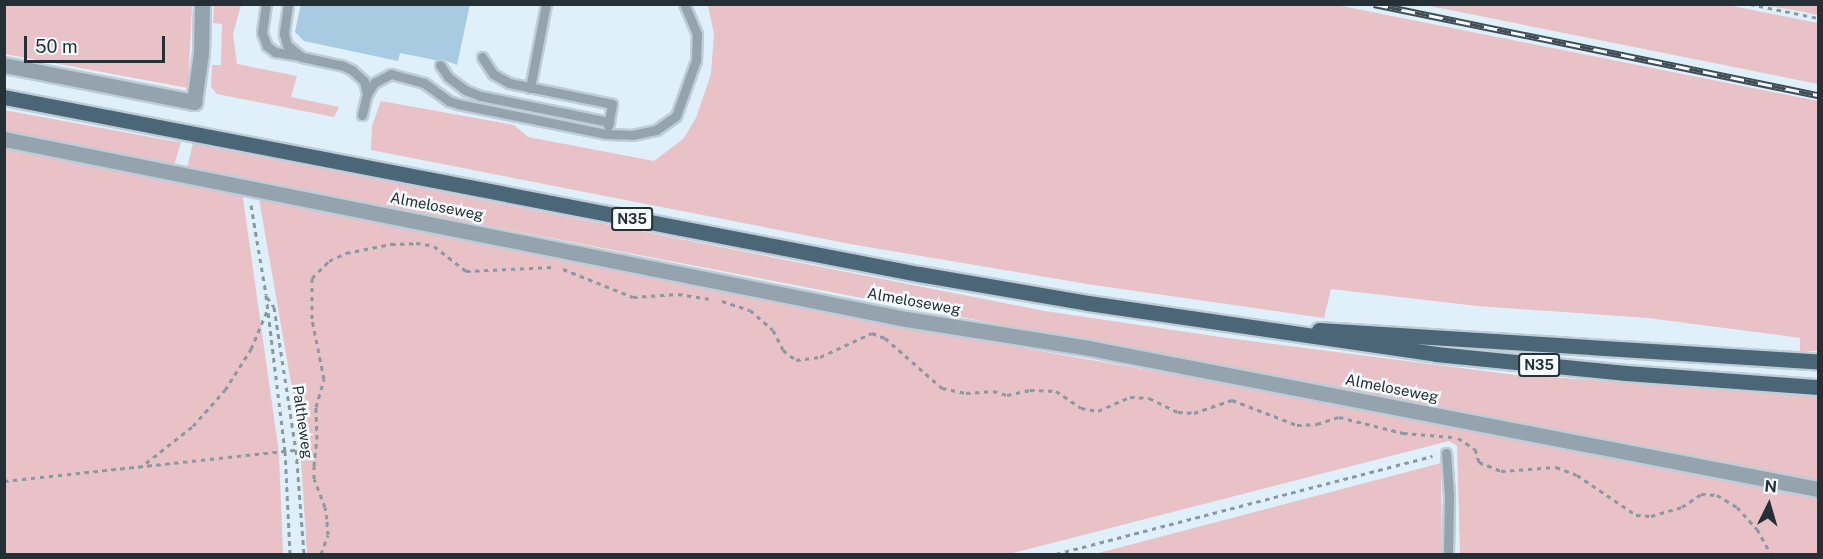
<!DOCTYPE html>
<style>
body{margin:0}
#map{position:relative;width:1823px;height:559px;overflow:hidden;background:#dff0fb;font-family:"Public Sans",sans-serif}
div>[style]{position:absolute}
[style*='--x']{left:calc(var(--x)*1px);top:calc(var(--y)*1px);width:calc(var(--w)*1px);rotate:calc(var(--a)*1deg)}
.green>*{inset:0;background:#e8c2c7}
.building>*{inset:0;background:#a8cbe1}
.path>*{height:3px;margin-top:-1.5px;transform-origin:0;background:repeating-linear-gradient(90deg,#8a99a1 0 4.5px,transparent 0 9px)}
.roads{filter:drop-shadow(2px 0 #becdd8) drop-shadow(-2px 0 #becdd8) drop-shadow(0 2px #becdd8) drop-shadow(0 -2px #becdd8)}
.lane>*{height:9px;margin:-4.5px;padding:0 4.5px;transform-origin:4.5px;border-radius:4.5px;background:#94a3ad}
.street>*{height:15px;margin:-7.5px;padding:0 7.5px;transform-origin:7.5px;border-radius:7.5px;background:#94a3ad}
.primary>*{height:15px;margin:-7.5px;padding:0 7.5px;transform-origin:7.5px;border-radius:7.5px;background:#4b6676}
.rail>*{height:7px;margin-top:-3.5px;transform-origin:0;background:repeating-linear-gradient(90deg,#f6fcff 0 14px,#414d54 0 28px);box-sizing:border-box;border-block:2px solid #414d54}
span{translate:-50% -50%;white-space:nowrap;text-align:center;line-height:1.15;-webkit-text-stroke:5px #f6fcff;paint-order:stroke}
.shield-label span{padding:2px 4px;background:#f6fcff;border:2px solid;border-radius:4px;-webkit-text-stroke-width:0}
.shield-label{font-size:14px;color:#253036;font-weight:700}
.street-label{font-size:15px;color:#253036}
.frame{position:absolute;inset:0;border:6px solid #253036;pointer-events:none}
.north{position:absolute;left:1739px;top:475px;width:60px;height:60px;-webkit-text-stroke:4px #f6fcff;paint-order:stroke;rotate:5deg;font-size:16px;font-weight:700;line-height:24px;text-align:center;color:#253036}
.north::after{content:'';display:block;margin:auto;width:21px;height:27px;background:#253036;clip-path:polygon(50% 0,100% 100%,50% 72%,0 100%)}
.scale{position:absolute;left:24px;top:36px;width:141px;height:27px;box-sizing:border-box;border:3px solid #253036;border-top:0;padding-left:8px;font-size:18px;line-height:21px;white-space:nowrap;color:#253036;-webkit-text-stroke:4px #f6fcff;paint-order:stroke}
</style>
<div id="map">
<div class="green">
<div style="clip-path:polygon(4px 5px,192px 5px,188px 88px,5px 54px)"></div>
<div style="clip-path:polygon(214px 5px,241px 5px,233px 34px,237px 64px,297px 76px,291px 97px,339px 107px,334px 117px,217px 94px,211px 87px,212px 65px,221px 65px,222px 24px,213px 23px)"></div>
<div style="clip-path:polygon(708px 5px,1337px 5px,1818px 101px,1818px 351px,1800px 351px,1800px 338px,1648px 318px,1477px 306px,1331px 289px,1324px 318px,1087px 284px,850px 244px,371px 150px,372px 126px,381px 101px,514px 125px,528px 137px,654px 161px,683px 139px,696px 118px,711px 74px,714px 34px)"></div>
<div style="clip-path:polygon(1425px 5px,1728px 5px,1818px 23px,1818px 84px)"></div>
<div style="clip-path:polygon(1762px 5px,1818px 5px,1818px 15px,1799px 11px)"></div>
<div style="clip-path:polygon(4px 110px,172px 141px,181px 142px,174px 166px,5px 133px)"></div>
<div style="clip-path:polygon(193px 143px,1045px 311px,1220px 337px,1516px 375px,1818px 395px,1818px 482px,187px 168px)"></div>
<div style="clip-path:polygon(4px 144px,242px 191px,279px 453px,283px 554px,5px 554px)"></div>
<div style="clip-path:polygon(258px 193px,620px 271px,899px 326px,1330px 402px,1818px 495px,1818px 554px,1460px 554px,1457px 446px,1449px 441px,1009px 554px,307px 554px,299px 429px)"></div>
<div style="clip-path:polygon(1441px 463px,1442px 554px,1095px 554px,1384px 478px)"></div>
</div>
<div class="building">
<div style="clip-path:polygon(301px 4px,470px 4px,457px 65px,442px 59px,435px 60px,400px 53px,398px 61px,304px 41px,295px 32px)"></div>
</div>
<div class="path">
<div style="--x:1750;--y:4;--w:69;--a:11.6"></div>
<div style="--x:251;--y:205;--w:91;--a:80.5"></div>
<div style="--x:266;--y:295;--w:157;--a:83.1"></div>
<div style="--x:285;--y:451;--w:103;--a:87.2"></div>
<div style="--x:563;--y:269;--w:75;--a:21.8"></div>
<div style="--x:633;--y:297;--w:45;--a:-3.8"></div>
<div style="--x:678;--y:294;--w:31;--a:9"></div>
<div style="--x:267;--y:297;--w:12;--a:55"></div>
<div style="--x:274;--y:307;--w:145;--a:81.3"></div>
<div style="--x:296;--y:450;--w:104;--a:85.6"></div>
<div style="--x:722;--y:301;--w:29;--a:18"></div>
<div style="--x:750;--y:310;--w:30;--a:41"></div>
<div style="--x:773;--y:330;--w:22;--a:63"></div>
<div style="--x:783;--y:350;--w:16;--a:38"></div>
<div style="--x:796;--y:360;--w:24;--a:-7"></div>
<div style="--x:820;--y:357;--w:57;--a:-24.8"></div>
<div style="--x:872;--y:333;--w:14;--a:21"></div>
<div style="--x:885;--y:338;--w:76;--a:41.3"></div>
<div style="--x:942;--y:388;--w:25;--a:12"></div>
<div style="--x:966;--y:393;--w:27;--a:-4"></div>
<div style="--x:993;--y:391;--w:15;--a:16"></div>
<div style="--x:1007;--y:395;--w:24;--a:-12"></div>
<div style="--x:1030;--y:390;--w:26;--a:2"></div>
<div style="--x:1056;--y:391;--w:30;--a:34"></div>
<div style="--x:1081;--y:408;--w:17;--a:10"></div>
<div style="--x:1098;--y:411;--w:35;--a:-24"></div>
<div style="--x:1130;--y:397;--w:19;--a:3"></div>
<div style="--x:1149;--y:398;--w:32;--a:26"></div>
<div style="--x:1178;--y:412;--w:16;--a:4"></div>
<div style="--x:1194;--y:413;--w:40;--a:-18.9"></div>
<div style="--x:1232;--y:400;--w:70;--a:21"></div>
<div style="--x:1297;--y:425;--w:20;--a:-3"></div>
<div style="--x:1317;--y:424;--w:23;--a:-18"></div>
<div style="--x:1339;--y:417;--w:66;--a:14"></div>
<div style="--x:1403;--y:433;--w:49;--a:4.7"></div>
<div style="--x:1458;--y:438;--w:20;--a:33"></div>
<div style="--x:1475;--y:449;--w:14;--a:73"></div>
<div style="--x:1479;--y:462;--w:24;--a:22"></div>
<div style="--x:1501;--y:471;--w:55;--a:-4.2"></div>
<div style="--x:1556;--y:467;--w:22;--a:21"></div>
<div style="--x:1577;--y:475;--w:71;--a:34.1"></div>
<div style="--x:1636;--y:515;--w:15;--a:4"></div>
<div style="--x:1651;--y:516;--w:32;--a:-16"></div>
<div style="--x:1682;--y:507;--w:23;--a:-34"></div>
<div style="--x:1701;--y:494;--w:16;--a:4"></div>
<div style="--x:1717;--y:495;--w:23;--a:31"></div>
<div style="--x:1737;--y:507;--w:30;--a:48"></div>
<div style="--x:1757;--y:529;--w:29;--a:61"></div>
<div style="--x:146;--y:463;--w:60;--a:-38.2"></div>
<div style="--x:193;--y:426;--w:48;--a:-48.4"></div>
<div style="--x:225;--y:390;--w:49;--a:-57.6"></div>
<div style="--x:251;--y:349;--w:41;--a:-67.2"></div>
<div style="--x:4;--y:481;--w:294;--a:-6.1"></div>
<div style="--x:321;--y:554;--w:20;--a:-70"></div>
<div style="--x:328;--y:535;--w:16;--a:-94"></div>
<div style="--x:327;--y:519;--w:12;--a:-99"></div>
<div style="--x:325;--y:507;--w:30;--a:-111"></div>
<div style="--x:314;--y:479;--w:13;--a:-90"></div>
<div style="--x:314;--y:466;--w:27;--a:-84"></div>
<div style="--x:317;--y:439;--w:32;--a:-92"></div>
<div style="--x:316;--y:407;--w:29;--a:-74"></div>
<div style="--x:324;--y:379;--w:61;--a:-101.3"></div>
<div style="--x:312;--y:319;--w:41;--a:-90"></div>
<div style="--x:312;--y:278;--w:24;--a:-45"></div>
<div style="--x:329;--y:261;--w:19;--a:-25"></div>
<div style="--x:346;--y:253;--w:46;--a:-11.3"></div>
<div style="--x:391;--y:244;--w:25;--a:-2"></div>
<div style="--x:416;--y:243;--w:18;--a:9"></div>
<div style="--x:434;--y:246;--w:41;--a:38"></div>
<div style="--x:466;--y:271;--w:88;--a:-2.6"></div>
<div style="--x:1056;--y:554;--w:389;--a:-14.6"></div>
</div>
<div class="roads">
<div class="lane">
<div style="--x:266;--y:4;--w:29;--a:98"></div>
<div style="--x:262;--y:33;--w:14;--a:69"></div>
<div style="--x:267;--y:46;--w:10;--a:37"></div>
<div style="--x:275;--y:52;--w:24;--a:9"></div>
<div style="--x:288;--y:4;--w:30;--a:98"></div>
<div style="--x:284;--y:34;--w:11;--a:75"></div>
<div style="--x:287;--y:45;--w:19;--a:39"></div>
<div style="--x:302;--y:57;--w:40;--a:12"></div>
<div style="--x:341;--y:65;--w:12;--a:24"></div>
<div style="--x:352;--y:70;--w:16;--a:43"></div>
<div style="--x:364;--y:81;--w:13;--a:77"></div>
<div style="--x:482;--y:57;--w:20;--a:57"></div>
<div style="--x:493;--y:74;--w:18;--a:29"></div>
<div style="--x:509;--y:83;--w:105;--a:11.5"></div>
<div style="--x:612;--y:104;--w:22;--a:100"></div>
<div style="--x:440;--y:65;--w:14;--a:56"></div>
<div style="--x:448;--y:77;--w:21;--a:37"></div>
<div style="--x:465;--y:90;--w:17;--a:21"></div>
<div style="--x:481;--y:96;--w:131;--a:11.5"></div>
<div style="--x:530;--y:88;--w:86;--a:-79.2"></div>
<div style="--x:362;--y:115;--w:22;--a:-77"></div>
<div style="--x:367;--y:94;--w:13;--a:-58"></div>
<div style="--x:374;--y:83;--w:19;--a:-28"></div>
<div style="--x:391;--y:74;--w:34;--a:15"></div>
<div style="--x:424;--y:83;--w:31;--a:36"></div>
<div style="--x:449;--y:101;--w:9;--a:18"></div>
<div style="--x:458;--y:104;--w:152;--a:11.4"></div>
<div style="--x:607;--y:134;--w:25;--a:2"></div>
<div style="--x:632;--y:135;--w:25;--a:-12"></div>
<div style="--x:656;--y:130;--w:24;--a:-35"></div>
<div style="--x:676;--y:116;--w:59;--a:-70.3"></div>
<div style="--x:696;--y:60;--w:26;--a:-88"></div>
<div style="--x:697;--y:34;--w:33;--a:-113"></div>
<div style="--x:1446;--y:453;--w:42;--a:85.9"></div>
<div style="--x:1449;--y:495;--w:59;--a:91"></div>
</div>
<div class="street">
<div style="--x:4;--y:65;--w:194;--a:11"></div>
<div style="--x:194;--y:102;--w:49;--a:-81.9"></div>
<div style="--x:201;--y:53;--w:49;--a:-88.8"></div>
<div style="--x:4;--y:139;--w:920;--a:11.29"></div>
<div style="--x:906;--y:319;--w:185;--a:9"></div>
<div style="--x:1089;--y:348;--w:743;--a:10.95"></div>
</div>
<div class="primary">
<div style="--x:4;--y:97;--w:932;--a:10.95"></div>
<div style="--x:919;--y:274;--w:171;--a:9.7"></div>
<div style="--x:1088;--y:303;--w:352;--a:8.3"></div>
<div style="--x:1436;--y:354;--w:191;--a:5.7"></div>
<div style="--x:1626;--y:373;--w:193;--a:4.2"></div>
<div style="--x:1319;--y:330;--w:500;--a:3.6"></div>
</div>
</div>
<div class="rail">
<div style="--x:1374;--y:4;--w:453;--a:11.6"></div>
</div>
<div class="shield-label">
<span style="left:632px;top:219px">N35</span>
<span style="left:1539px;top:365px">N35</span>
</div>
<div class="street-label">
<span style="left:437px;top:206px;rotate:11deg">Almeloseweg</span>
<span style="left:914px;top:301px;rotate:10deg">Almeloseweg</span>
<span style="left:1392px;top:388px;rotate:11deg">Almeloseweg</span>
<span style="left:303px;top:422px;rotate:82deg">Paltheweg</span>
</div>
<div class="frame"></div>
<div class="north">N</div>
<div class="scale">50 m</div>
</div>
